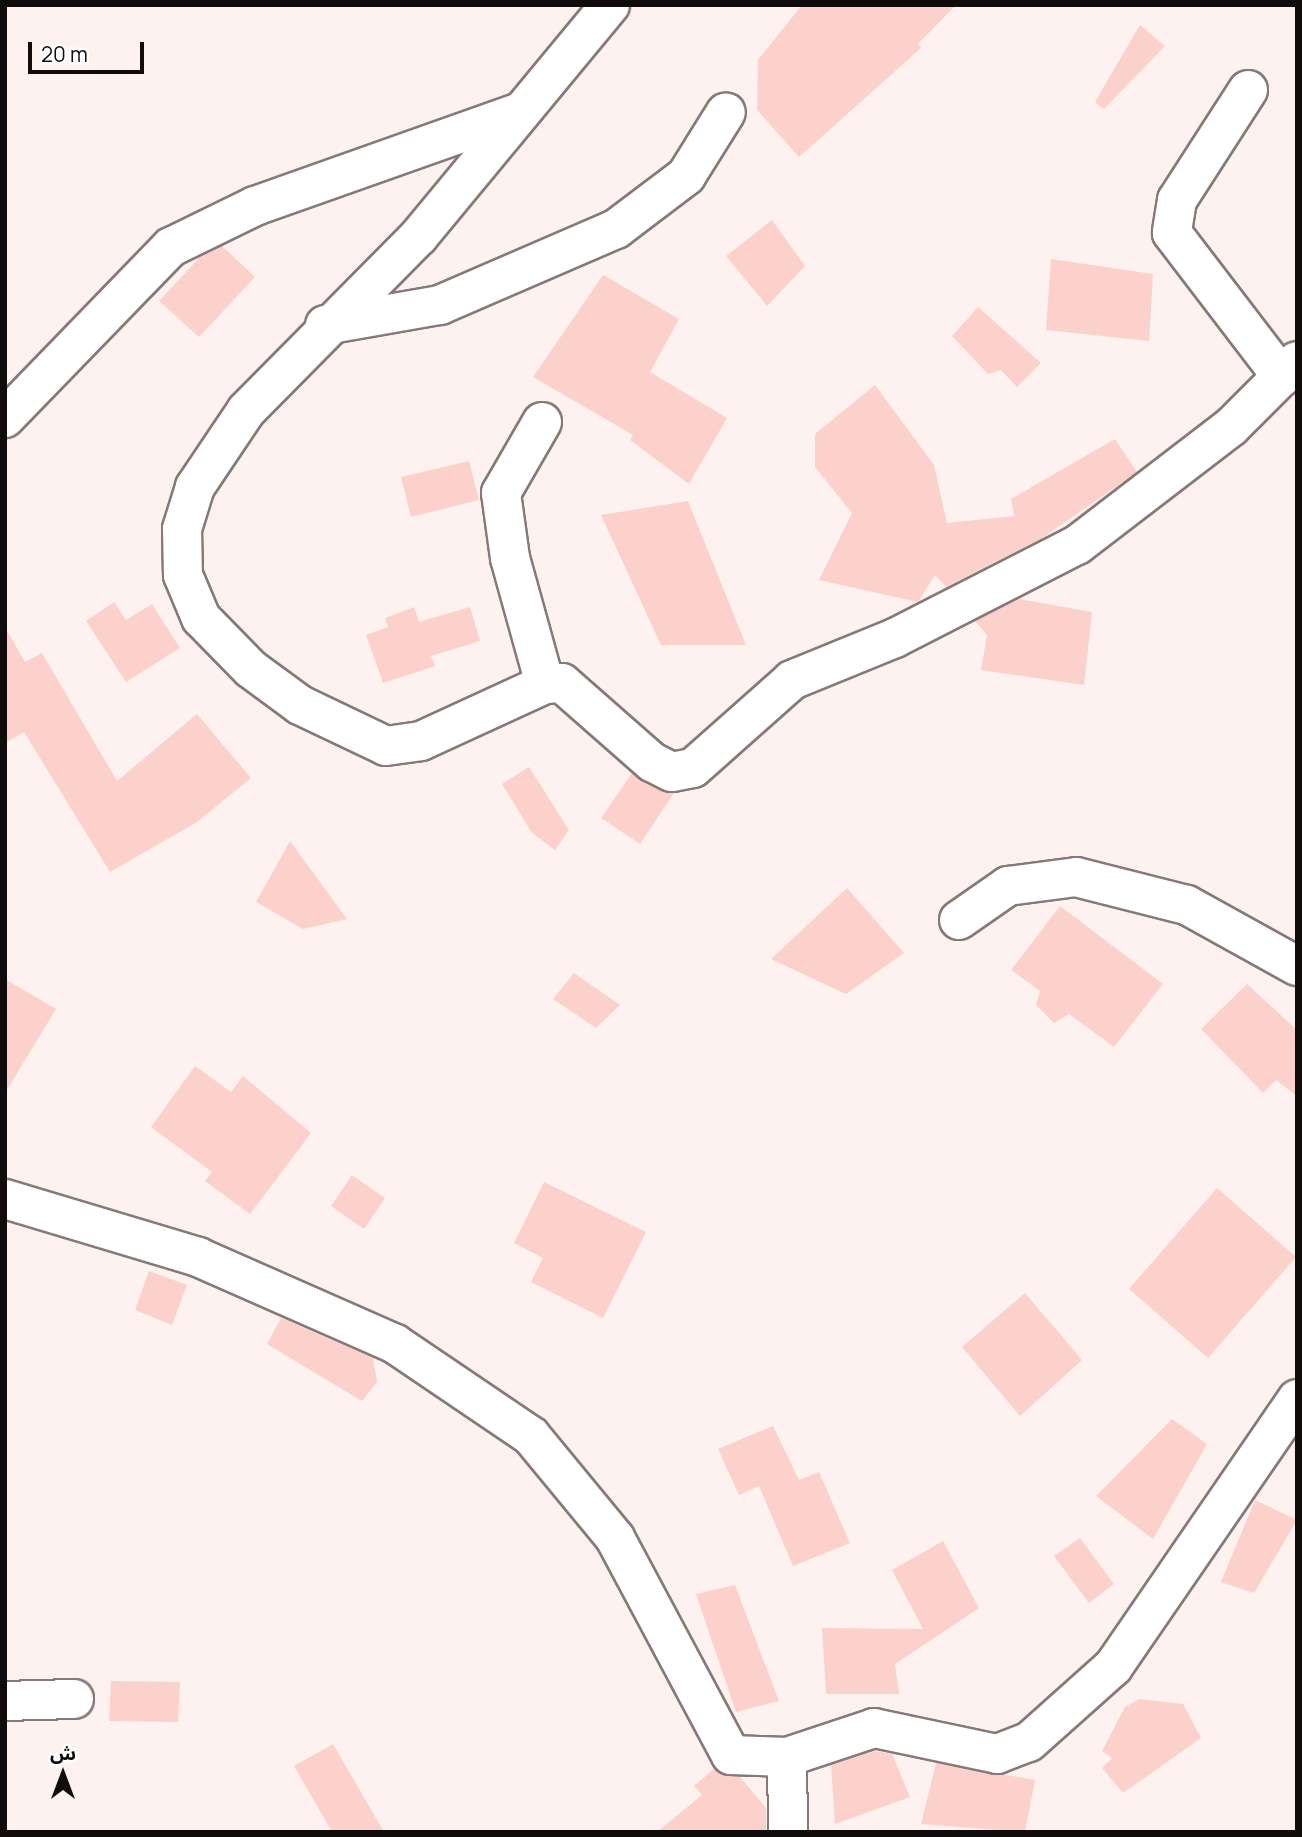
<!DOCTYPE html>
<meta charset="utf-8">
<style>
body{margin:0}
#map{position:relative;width:1302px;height:1837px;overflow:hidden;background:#fdf2f0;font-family:Manrope,"Noto Sans Arabic",sans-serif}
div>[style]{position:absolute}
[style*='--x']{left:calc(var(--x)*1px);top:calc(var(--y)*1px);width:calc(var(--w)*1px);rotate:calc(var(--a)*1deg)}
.building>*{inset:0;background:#fcd0cb}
.roads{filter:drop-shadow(2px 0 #867978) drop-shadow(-2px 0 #867978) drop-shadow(0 2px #867978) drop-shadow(0 -2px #867978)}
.minor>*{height:38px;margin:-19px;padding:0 19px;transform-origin:19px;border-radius:19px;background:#fff}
span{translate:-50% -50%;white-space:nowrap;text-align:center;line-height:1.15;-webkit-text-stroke:5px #fff;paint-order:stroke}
.frame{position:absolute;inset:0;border:7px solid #100c0b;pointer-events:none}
.north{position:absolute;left:28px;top:1739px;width:70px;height:70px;-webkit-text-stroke:5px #fff;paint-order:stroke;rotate:0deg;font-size:19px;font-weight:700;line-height:28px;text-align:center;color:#100c0b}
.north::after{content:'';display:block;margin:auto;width:24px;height:32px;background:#100c0b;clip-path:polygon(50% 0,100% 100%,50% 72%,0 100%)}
.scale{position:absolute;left:28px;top:42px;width:116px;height:32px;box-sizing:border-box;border:4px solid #100c0b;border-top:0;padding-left:9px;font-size:21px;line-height:24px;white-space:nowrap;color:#100c0b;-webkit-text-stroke:5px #fff;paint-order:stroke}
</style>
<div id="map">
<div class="building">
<div style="clip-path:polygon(802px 5px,956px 5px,918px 44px,921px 48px,799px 157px,757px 110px,758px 60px)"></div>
<div style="clip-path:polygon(1140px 25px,1165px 46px,1104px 109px,1095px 102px)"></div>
<div style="clip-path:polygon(772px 220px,805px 266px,767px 306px,726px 256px)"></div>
<div style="clip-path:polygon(222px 246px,255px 277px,199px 337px,159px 301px,199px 258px)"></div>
<div style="clip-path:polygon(1051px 259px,1153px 274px,1149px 341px,1046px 330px)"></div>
<div style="clip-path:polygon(603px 275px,679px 319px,650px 372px,727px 418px,689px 484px,630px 440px,633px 435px,533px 377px)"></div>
<div style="clip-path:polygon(978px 307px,1041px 363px,1017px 387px,1001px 370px,988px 374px,952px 336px)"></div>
<div style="clip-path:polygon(875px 385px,934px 465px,947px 523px,1014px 516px,1011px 499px,1115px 439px,1137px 472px,1042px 538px,946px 587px,935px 575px,918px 602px,819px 580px,852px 513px,815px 467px,815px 434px)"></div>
<div style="clip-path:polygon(469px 461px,479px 500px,411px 517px,401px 477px)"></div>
<div style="clip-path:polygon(688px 501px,746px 645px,661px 645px,601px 515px)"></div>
<div style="clip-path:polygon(1019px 599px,1092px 612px,1084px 685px,981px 670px,987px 635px,975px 621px)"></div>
<div style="clip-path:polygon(114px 602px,126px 620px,152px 604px,180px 648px,126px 682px,86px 621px)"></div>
<div style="clip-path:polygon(414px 607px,419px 622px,470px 607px,480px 641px,431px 656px,435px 666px,383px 683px,366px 635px,388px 627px,385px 618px)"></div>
<div style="clip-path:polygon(5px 627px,25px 662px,42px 653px,117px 781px,197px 714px,251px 778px,197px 822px,110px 872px,24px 732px,5px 743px)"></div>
<div style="clip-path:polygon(529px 767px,569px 830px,555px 850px,532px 833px,502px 784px)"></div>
<div style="clip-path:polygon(632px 773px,674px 793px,640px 844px,601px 818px)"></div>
<div style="clip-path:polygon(290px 841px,347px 919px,303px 929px,256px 902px)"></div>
<div style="clip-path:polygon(847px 888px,904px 953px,846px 994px,771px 959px)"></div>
<div style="clip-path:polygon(1060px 906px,1163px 984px,1114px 1047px,1069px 1014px,1054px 1023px,1036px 1005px,1040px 991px,1011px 970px)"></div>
<div style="clip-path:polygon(574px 973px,620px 1005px,596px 1028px,553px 999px)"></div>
<div style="clip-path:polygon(5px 979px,56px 1009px,5px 1093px)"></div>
<div style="clip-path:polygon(1247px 984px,1297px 1030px,1297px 1096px,1276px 1080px,1263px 1093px,1201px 1029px)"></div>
<div style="clip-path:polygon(195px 1066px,231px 1092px,243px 1076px,311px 1133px,250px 1214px,205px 1181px,212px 1172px,151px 1127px)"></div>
<div style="clip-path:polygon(352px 1175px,385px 1198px,364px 1229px,331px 1206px)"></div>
<div style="clip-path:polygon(544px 1182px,646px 1232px,603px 1318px,531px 1282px,543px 1258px,514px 1243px)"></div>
<div style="clip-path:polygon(1217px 1188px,1296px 1257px,1208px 1358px,1129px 1289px)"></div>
<div style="clip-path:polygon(149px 1271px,187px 1285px,172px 1325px,135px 1310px)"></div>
<div style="clip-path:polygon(1025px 1293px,1082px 1360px,1020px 1416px,962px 1347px)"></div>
<div style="clip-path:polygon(281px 1318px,373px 1358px,377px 1382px,362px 1401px,267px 1344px)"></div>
<div style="clip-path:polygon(1172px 1419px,1207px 1444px,1153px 1539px,1096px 1496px)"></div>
<div style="clip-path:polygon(773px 1426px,799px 1480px,819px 1472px,850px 1543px,793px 1566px,759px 1486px,739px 1495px,718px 1449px)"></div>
<div style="clip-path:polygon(1255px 1500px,1297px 1520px,1254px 1593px,1221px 1582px)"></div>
<div style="clip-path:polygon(1080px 1538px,1114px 1584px,1089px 1603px,1054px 1556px)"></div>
<div style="clip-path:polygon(943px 1541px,979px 1608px,895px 1664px,899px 1694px,826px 1694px,822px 1628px,923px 1629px,892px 1570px)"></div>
<div style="clip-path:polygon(735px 1585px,779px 1701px,736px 1712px,696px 1594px)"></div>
<div style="clip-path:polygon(111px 1681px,180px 1682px,178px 1722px,109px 1721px)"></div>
<div style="clip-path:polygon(1139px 1699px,1183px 1704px,1201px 1738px,1123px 1793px,1102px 1768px,1112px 1758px,1102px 1751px,1125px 1707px)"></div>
<div style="clip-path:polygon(333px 1744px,384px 1832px,332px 1832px,294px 1766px)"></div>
<div style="clip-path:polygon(875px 1751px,892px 1754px,910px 1797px,835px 1824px,831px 1765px)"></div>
<div style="clip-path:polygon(936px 1763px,1035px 1780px,1025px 1832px,921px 1824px)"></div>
<div style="clip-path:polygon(715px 1768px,740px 1777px,766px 1808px,766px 1832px,657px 1832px,702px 1795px,694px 1786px)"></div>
</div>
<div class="roads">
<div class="minor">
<div style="--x:610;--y:5;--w:300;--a:129.6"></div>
<div style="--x:419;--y:236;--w:246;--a:134.7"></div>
<div style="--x:246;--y:411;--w:92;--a:123.9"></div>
<div style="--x:195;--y:487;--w:44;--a:107.2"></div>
<div style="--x:182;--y:529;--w:46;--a:88.8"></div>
<div style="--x:183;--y:575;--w:47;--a:67.3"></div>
<div style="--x:201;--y:618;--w:71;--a:45.6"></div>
<div style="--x:251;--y:669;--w:61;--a:36.3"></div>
<div style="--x:300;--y:705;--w:95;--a:25.5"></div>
<div style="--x:386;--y:746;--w:35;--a:-8"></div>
<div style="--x:421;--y:741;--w:136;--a:-24.7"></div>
<div style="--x:545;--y:684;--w:17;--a:-3"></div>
<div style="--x:562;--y:683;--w:120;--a:41.3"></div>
<div style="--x:652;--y:762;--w:22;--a:27"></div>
<div style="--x:672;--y:772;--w:21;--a:-11"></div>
<div style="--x:693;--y:768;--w:132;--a:-41.6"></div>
<div style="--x:792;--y:680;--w:111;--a:-22.2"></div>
<div style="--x:895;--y:638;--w:204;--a:-27.1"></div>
<div style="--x:1077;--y:545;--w:194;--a:-37.5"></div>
<div style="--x:1231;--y:427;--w:93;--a:-45"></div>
<div style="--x:1248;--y:90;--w:131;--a:122.8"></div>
<div style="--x:1177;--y:200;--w:33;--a:99"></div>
<div style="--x:1172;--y:233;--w:181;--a:52.6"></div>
<div style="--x:325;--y:325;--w:117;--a:-9.9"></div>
<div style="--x:440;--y:305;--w:192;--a:-23.4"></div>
<div style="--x:616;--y:229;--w:88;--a:-37.1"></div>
<div style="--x:686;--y:176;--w:75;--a:-58"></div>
<div style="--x:5;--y:418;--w:238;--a:-45.9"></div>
<div style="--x:171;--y:247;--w:93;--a:-26"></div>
<div style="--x:255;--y:206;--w:282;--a:-19.5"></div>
<div style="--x:542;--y:422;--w:82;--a:120"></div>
<div style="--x:501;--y:493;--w:66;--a:82.1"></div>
<div style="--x:510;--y:558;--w:131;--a:74.5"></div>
<div style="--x:959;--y:920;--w:60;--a:-34.8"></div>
<div style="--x:1008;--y:886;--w:69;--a:-7.5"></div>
<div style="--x:1076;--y:877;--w:114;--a:14.2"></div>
<div style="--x:1187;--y:905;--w:126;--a:29"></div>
<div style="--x:5;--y:1199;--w:202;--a:16.7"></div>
<div style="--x:198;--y:1257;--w:215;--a:23.8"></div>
<div style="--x:395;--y:1344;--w:164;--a:34.1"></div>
<div style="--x:531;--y:1436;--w:132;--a:50.5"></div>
<div style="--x:615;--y:1538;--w:246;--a:61.9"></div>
<div style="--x:731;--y:1755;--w:56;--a:2"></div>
<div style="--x:787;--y:1757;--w:92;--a:-18.4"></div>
<div style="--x:874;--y:1728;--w:126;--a:11.9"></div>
<div style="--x:997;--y:1754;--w:34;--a:-21"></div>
<div style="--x:1029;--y:1742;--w:113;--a:-41.8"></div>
<div style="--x:1113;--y:1667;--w:325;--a:-55.5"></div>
<div style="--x:5;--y:1701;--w:69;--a:-1.7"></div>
<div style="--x:787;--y:1757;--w:75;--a:89.2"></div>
</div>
</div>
<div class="frame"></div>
<div class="north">ش</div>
<div class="scale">20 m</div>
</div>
